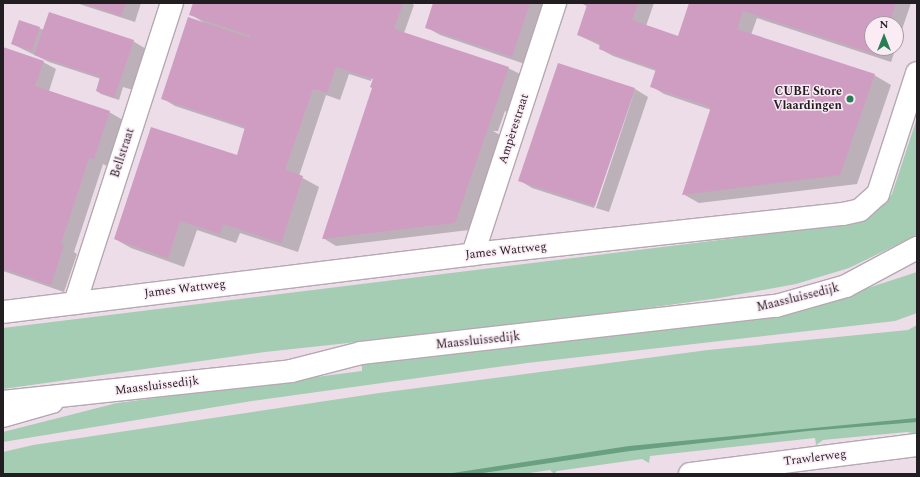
<!DOCTYPE html>
<meta charset="utf-8">
<style>
body{margin:0}
#map{position:relative;width:920px;height:477px;overflow:hidden;background:#ecdde8;font-family:Spectral,serif}
div>[style]{position:absolute}
[style*='--x']{left:calc(var(--x)*1px);top:calc(var(--y)*1px);width:calc(var(--w)*1px);rotate:calc(var(--a)*1deg)}
.green>*{inset:0;background:#a5cdb4}
.water>*{inset:0;background:#69a180}
.shadow>*{inset:0;background:#0003}
.building>*{inset:0;background:#d09dc2}
.roads{filter:drop-shadow(1px 0 #b6a8b2) drop-shadow(-1px 0 #b6a8b2) drop-shadow(0 1px #b6a8b2) drop-shadow(0 -1px #b6a8b2)}
.street>*{height:22px;margin:-11px;padding:0 11px;transform-origin:11px;border-radius:11px;background:#fff}
.secondary>*{height:22px;margin:-11px;padding:0 11px;transform-origin:11px;border-radius:11px;background:#fff}
.dots>*{width:11px;height:11px;translate:-50% -50%;box-sizing:border-box;border:2px solid #faebf5;border-radius:50%}
span{translate:-50% -50%;white-space:nowrap;text-align:center;line-height:1.15;-webkit-text-stroke:3px #faebf5;paint-order:stroke}
.poi-label{font-size:12px;color:#221d21;font-weight:700}
.right{translate:-100% -50%;text-align:right}
.street-label{font-size:12px;color:#221d21}
.frame{position:absolute;inset:0;border:4px solid #221d21;pointer-events:none}
.north{position:absolute;left:864px;top:16px;width:40px;height:40px;box-sizing:border-box;background:#faebf5;border:1px solid #a499a0;border-radius:50%;rotate:0deg;font-size:11px;font-weight:700;line-height:16px;text-align:center;color:#221d21}
.north::after{content:'';display:block;margin:auto;width:14px;height:18px;background:#277f53;clip-path:polygon(50% 0,100% 100%,50% 72%,0 100%)}
</style>
<div id="map">
<div class="green">
<div style="clip-path:polygon(917px 118px,917px 235px,849px 268px,796px 284px,719px 298px,561px 320px,265px 352px,3px 389px,3px 328px,858px 223px,873px 215px,892px 194px)"></div>
<div style="clip-path:polygon(917px 272px,917px 313px,895px 321px,527px 363px,252px 401px,3px 442px,3px 432px,117px 403px,362px 371px,362px 362px,834px 299px)"></div>
<div style="clip-path:polygon(917px 325px,917px 434px,907px 432px,823px 440px,816px 445px,815px 438px,650px 456px,649px 463px,642px 459px,557px 471px,554px 474px,550px 470px,523px 474px,3px 474px,3px 452px,33px 445px,379px 393px,708px 350px,908px 330px)"></div>
</div>
<div class="water">
<div style="clip-path:polygon(917px 418px,917px 422px,808px 431px,630px 451px,476px 474px,446px 474px,629px 446px)"></div>
</div>
<div class="shadow">
<div style="clip-path:polygon(76px 3px,141px 3px,135px 22px)"></div>
<div style="clip-path:polygon(194px 3px,410px 3px,414px 5px,404px 33px,508px 68px,522px 75px,509px 113px,505px 111px,498px 131px,493px 131px,500px 135px,469px 230px,336px 246px,323px 238px,373px 88px,388px 30px,371px 81px,349px 74px,340px 100px,326px 95px,299px 176px,319px 187px,298px 252px,240px 233px,236px 243px,197px 230px,184px 267px,131px 248px,115px 239px,242px 158px,245px 129px,175px 106px,162px 98px,206px 24px,190px 14px)"></div>
<div style="clip-path:polygon(434px 3px,541px 3px,545px 5px,525px 64px,440px 35px,426px 27px)"></div>
<div style="clip-path:polygon(evenodd,581px 3px,654px 3px,646px 26px,679px 37px,690px 3px,911px 3px,891px 62px,757px 18px,751px 35px,874px 75px,891px 85px,857px 184px,699px 203px,683px 194px,711px 110px,664px 94px,651px 86px,656px 71px,613px 56px,600px 49px,601px 46px,578px 35px,588px 7px,581px 3px,872px 24px,896px 24px,896px 48px,872px 48px,872px 24px)"></div>
<div style="clip-path:polygon(20px 21px,44px 30px,133px 41px,146px 49px,133px 90px,123px 87px,119px 100px,101px 94px,97px 91px,101px 79px,49px 62px,12px 44px)"></div>
<div style="clip-path:polygon(3px 48px,43px 62px,56px 69px,49px 91px,109px 112px,123px 120px,107px 166px,103px 164px,74px 252px,77px 254px,64px 292px,3px 271px)"></div>
<div style="clip-path:polygon(635px 89px,648px 97px,609px 212px,596px 208px,635px 90px,594px 208px,532px 188px,519px 180px)"></div>
</div>
<div class="building">
<div style="clip-path:polygon(84px 3px,126px 3px,121px 16px)"></div>
<div style="clip-path:polygon(193px 3px,403px 3px,394px 29px,509px 67px,455px 223px,322px 239px,372px 88px,370px 87px,373px 79px,336px 67px,327px 93px,313px 89px,285px 170px,303px 176px,281px 243px,223px 224px,220px 234px,180px 221px,168px 258px,114px 239px,151px 127px,237px 155px,245px 127px,161px 99px,188px 17px,250px 38px,251px 36px,189px 15px)"></div>
<div style="clip-path:polygon(433px 3px,530px 3px,512px 57px,425px 28px)"></div>
<div style="clip-path:polygon(581px 3px,638px 3px,632px 20px,678px 36px,689px 3px,896px 3px,889px 24px,872px 24px,872px 48px,880px 48px,878px 55px,743px 11px,737px 29px,875px 74px,840px 175px,682px 195px,711px 107px,650px 87px,656px 69px,599px 49px,600px 43px,577px 35px,587px 5px)"></div>
<div style="clip-path:polygon(49px 12px,134px 40px,114px 98px,96px 91px,100px 77px,34px 55px)"></div>
<div style="clip-path:polygon(19px 20px,40px 27px,32px 51px,11px 44px)"></div>
<div style="clip-path:polygon(3px 47px,44px 61px,35px 86px,110px 111px,94px 159px,89px 158px,61px 244px,64px 245px,51px 285px,3px 269px)"></div>
<div style="clip-path:polygon(558px 63px,635px 88px,595px 206px,518px 181px)"></div>
</div>
<div class="roads">
<div class="street">
<div style="--x:473;--y:254;--w:264;--a:-71.9"></div>
<div style="--x:75;--y:303;--w:315;--a:-72.1"></div>
<div style="--x:3;--y:312;--w:474;--a:-7"></div>
<div style="--x:473;--y:254;--w:372;--a:-6.2"></div>
<div style="--x:843;--y:214;--w:17;--a:-13"></div>
<div style="--x:860;--y:210;--w:24;--a:-42"></div>
<div style="--x:878;--y:194;--w:127;--a:-72.1"></div>
<div style="--x:3;--y:416;--w:51;--a:-15.9"></div>
<div style="--x:690;--y:474;--w:229;--a:-7.3"></div>
</div>
<div class="secondary">
<div style="--x:3;--y:402;--w:290;--a:-6.1"></div>
<div style="--x:291;--y:371;--w:72;--a:-14.4"></div>
<div style="--x:361;--y:353;--w:418;--a:-6.5"></div>
<div style="--x:776;--y:306;--w:73;--a:-15.9"></div>
<div style="--x:846;--y:286;--w:81;--a:-28.2"></div>
</div>
</div>
<div class="dots">
<div style="left:850px;top:99px;background:#277f53"></div>
</div>
<div class="poi-label">
<span class="right" style="left:842px;top:99px">CUBE Store<br>Vlaardingen</span>
</div>
<div class="street-label">
<span style="left:514px;top:129px;rotate:-72deg">Ampèrestraat</span>
<span style="left:123px;top:153px;rotate:-72deg">Bellstraat</span>
<span style="left:506px;top:251px;rotate:-6deg">James Wattweg</span>
<span style="left:185px;top:289px;rotate:-7deg">James Wattweg</span>
<span style="left:798px;top:298px;rotate:-14deg">Maassluissedijk</span>
<span style="left:478px;top:341px;rotate:-6deg">Maassluissedijk</span>
<span style="left:157px;top:386px;rotate:-7deg">Maassluissedijk</span>
<span style="left:815px;top:458px;rotate:-7deg">Trawlerweg</span>
</div>
<div class="frame"></div>
<div class="north">N</div>
</div>
